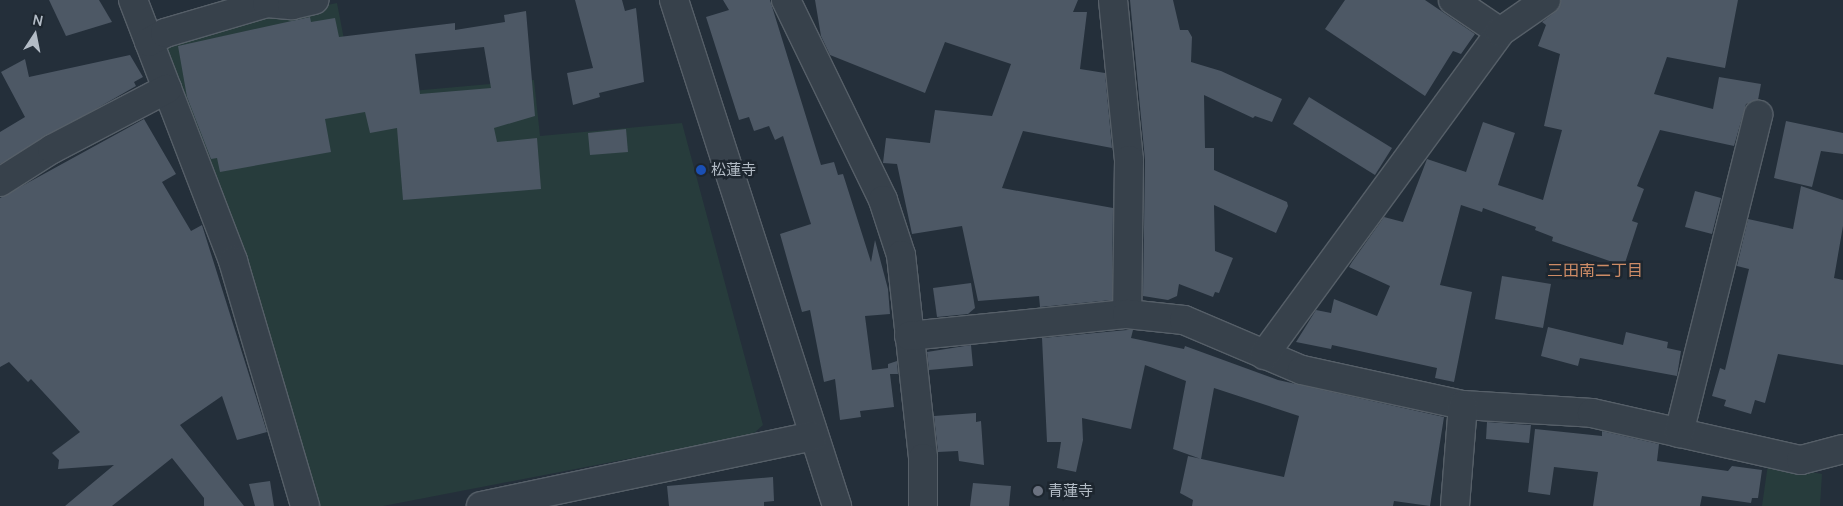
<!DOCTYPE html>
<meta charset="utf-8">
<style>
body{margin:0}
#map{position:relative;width:1843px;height:506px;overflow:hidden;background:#242f3a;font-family:Manrope,"Noto Sans JP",sans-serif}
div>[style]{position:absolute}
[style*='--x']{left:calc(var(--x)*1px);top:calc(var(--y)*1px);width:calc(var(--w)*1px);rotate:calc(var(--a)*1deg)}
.green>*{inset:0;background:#273c3c}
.building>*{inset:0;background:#4d5865}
.roads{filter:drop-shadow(1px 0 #565f68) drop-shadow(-1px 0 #565f68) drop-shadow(0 1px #565f68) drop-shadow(0 -1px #565f68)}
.minor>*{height:28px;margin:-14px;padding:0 14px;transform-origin:14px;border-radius:14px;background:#37414b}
.dots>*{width:14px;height:14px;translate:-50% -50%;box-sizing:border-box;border:2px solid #1d262f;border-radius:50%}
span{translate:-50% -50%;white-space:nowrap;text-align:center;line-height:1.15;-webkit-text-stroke:5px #1d262f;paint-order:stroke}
.poi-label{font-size:15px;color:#b3bcc6}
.left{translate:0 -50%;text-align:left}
.neighbourhood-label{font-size:16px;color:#ce8c66}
.north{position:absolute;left:10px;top:10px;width:50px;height:50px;-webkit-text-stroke:4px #1d262f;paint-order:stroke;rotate:11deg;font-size:14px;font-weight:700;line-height:20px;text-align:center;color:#b3bcc6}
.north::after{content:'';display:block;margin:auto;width:18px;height:22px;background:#b3bcc6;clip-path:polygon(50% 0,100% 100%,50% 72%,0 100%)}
</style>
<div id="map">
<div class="green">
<div style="clip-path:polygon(337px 3px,355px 96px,534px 80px,540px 136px,682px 123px,763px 425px,752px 435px,383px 506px,309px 506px,160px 48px,168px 36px)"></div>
<div style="clip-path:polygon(1768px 464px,1822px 474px,1820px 506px,1762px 506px)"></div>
</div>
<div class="building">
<div style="clip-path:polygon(49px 0,99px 0,112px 22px,66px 36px)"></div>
<div style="clip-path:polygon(575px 0,622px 0,625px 11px,636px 8px,644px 82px,599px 93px,600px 97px,573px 105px,567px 73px,593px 68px)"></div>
<div style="clip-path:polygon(723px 0,770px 0,821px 165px,834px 162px,838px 175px,843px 174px,871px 262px,875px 240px,888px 289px,890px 314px,865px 316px,872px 370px,888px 368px,888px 364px,897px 361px,898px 374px,890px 374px,894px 407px,860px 411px,861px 417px,840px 420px,835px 379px,824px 382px,810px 310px,802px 312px,780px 234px,811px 224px,783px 136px,775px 140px,769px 126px,754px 131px,749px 117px,739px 120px,706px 17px,729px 10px)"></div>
<div style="clip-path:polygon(815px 0,1078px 0,1073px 12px,1087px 12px,1080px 69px,1105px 73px,1112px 148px,1023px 131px,1002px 188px,1113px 208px,1112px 300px,1040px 307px,1039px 296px,978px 301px,962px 226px,912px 234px,897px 164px,883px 163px,886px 138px,930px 143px,935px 110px,992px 116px,1011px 64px,945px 42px,925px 93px,830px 55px,821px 36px)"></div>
<div style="clip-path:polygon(1130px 0,1173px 0,1180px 30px,1188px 30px,1192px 37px,1191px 62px,1221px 71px,1282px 99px,1272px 122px,1255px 116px,1253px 118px,1204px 95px,1205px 148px,1214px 148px,1214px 170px,1287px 202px,1288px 206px,1276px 233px,1214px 205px,1215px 251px,1233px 258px,1219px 293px,1215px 292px,1213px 297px,1179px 284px,1177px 296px,1168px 300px,1143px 296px,1145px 160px)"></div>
<div style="clip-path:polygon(1345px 0,1425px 0,1475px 34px,1461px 54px,1453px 51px,1425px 96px,1325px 29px)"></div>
<div style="clip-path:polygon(1561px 0,1738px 0,1725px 68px,1667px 57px,1654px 94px,1713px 109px,1719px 77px,1761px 84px,1758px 100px,1746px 104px,1734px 146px,1660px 130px,1637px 186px,1644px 189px,1632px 221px,1638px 223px,1624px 266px,1552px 241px,1553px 237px,1535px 230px,1536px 227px,1483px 208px,1482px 212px,1461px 205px,1440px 285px,1472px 292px,1454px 382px,1435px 378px,1437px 368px,1332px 345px,1331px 349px,1296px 342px,1316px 310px,1331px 313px,1334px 299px,1377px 316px,1390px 286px,1349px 267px,1352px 262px,1384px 217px,1403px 222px,1427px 159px,1466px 172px,1483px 122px,1515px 133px,1498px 185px,1543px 200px,1562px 130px,1544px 126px,1560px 54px,1538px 46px,1546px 25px,1542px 22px,1555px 12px)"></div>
<div style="clip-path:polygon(evenodd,526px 11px,535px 116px,494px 128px,497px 142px,537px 138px,541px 189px,403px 200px,397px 128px,370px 133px,365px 112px,325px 119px,331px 152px,220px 172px,217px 158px,211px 159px,187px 97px,178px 46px,310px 17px,311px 22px,335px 18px,339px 37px,455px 23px,455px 30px,505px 22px,504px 15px,526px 11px,484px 47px,491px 88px,420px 94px,415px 54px,484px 47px)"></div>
<div style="clip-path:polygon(130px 55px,143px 77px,134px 82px,136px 86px,0 164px,0 132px,25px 117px,1px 72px,25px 59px,29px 77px)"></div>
<div style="clip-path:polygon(1309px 97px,1392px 148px,1375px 175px,1293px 124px)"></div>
<div style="clip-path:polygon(144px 119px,176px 174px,162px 182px,191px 231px,202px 225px,267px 432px,237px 440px,222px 396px,180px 425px,244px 506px,204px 506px,204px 498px,172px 458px,112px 506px,65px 506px,114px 465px,58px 469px,59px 460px,52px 453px,80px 432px,31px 379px,28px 382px,9px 362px,0 367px,0 198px)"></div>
<div style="clip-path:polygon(1786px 121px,1843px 133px,1843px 154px,1821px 151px,1812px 187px,1774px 178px)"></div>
<div style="clip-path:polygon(626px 129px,628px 152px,590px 155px,588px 133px)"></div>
<div style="clip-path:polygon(1801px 186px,1843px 200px,1843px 226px,1834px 278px,1843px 280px,1843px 365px,1778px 354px,1765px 403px,1755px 400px,1751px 414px,1724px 406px,1726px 400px,1712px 396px,1720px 368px,1725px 370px,1749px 269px,1737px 266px,1748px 219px,1793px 229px)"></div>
<div style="clip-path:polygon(1695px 191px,1721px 198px,1712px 234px,1685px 227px)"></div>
<div style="clip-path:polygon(1502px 276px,1551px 284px,1543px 328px,1495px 319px)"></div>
<div style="clip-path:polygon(971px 283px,975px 308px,968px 314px,937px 317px,933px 288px)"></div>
<div style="clip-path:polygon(1548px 327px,1623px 345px,1626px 332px,1668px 342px,1667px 348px,1681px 351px,1677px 376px,1580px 358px,1578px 366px,1541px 356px)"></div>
<div style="clip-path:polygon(1127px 330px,1133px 330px,1131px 338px,1184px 349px,1185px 346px,1278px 380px,1444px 417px,1430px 506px,1394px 501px,1393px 506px,1192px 506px,1193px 500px,1180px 493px,1188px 456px,1284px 477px,1299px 416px,1214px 388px,1201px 459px,1173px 449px,1186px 381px,1145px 365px,1131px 429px,1082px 418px,1083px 440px,1076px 472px,1057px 468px,1061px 442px,1047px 442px,1042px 338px)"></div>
<div style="clip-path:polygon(971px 345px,973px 366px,929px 370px,927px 352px)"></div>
<div style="clip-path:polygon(976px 413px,976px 422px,981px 421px,984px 465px,959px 461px,958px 451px,938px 452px,934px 416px)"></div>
<div style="clip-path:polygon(1487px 422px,1531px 425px,1529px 443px,1486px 439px)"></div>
<div style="clip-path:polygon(1535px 429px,1602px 436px,1602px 431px,1659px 444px,1657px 461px,1728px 471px,1732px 466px,1762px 470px,1758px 498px,1752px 498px,1751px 503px,1702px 496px,1700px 506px,1593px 506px,1598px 472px,1554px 467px,1550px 495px,1528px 492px)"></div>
<div style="clip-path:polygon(773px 477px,774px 501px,764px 502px,764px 506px,669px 506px,667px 486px)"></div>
<div style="clip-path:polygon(270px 481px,274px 506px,255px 506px,249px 484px)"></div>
<div style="clip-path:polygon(973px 483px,1011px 486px,1009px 506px,970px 506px)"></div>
</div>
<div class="roads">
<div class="minor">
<div style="--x:133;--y:0;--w:280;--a:69"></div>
<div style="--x:233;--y:261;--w:255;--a:73.6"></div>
<div style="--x:674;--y:0;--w:532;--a:72.14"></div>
<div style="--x:786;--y:0;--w:222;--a:64.1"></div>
<div style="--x:883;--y:200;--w:58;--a:71.9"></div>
<div style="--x:901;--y:255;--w:204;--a:83.8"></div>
<div style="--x:923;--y:458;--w:48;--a:90"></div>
<div style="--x:1113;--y:0;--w:161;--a:84.3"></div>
<div style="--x:1129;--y:160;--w:154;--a:90.7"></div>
<div style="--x:1453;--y:0;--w:57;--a:34.2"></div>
<div style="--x:149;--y:42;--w:18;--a:-29"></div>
<div style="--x:165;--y:33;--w:106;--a:-16.4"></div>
<div style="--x:267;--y:3;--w:25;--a:5"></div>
<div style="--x:292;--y:5;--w:23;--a:-13"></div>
<div style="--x:0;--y:182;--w:62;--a:-32.4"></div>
<div style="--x:52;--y:149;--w:130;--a:-27.6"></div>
<div style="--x:909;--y:336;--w:219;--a:-5.8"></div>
<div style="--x:1127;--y:314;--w:57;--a:6"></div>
<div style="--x:1184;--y:320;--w:128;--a:23"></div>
<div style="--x:1302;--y:370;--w:165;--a:12.3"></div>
<div style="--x:1463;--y:405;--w:129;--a:3.5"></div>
<div style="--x:1592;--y:413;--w:214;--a:12.7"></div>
<div style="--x:1801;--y:460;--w:43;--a:-14.7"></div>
<div style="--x:1264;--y:355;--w:400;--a:-53.8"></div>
<div style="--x:1500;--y:32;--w:56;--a:-34.8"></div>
<div style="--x:1679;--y:433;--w:328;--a:-76"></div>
<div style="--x:481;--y:506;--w:339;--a:-11.9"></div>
<div style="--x:1455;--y:506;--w:101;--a:-85.5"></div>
</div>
</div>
<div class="dots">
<div style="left:701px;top:170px;background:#1a4fb4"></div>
<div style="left:1038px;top:491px;background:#6b7280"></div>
</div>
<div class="poi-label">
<span class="left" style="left:711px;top:170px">松蓮寺</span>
<span class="left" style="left:1048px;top:491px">青蓮寺</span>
</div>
<div class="neighbourhood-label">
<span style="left:1595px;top:270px">三田南二丁目</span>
</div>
<div class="north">N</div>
</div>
